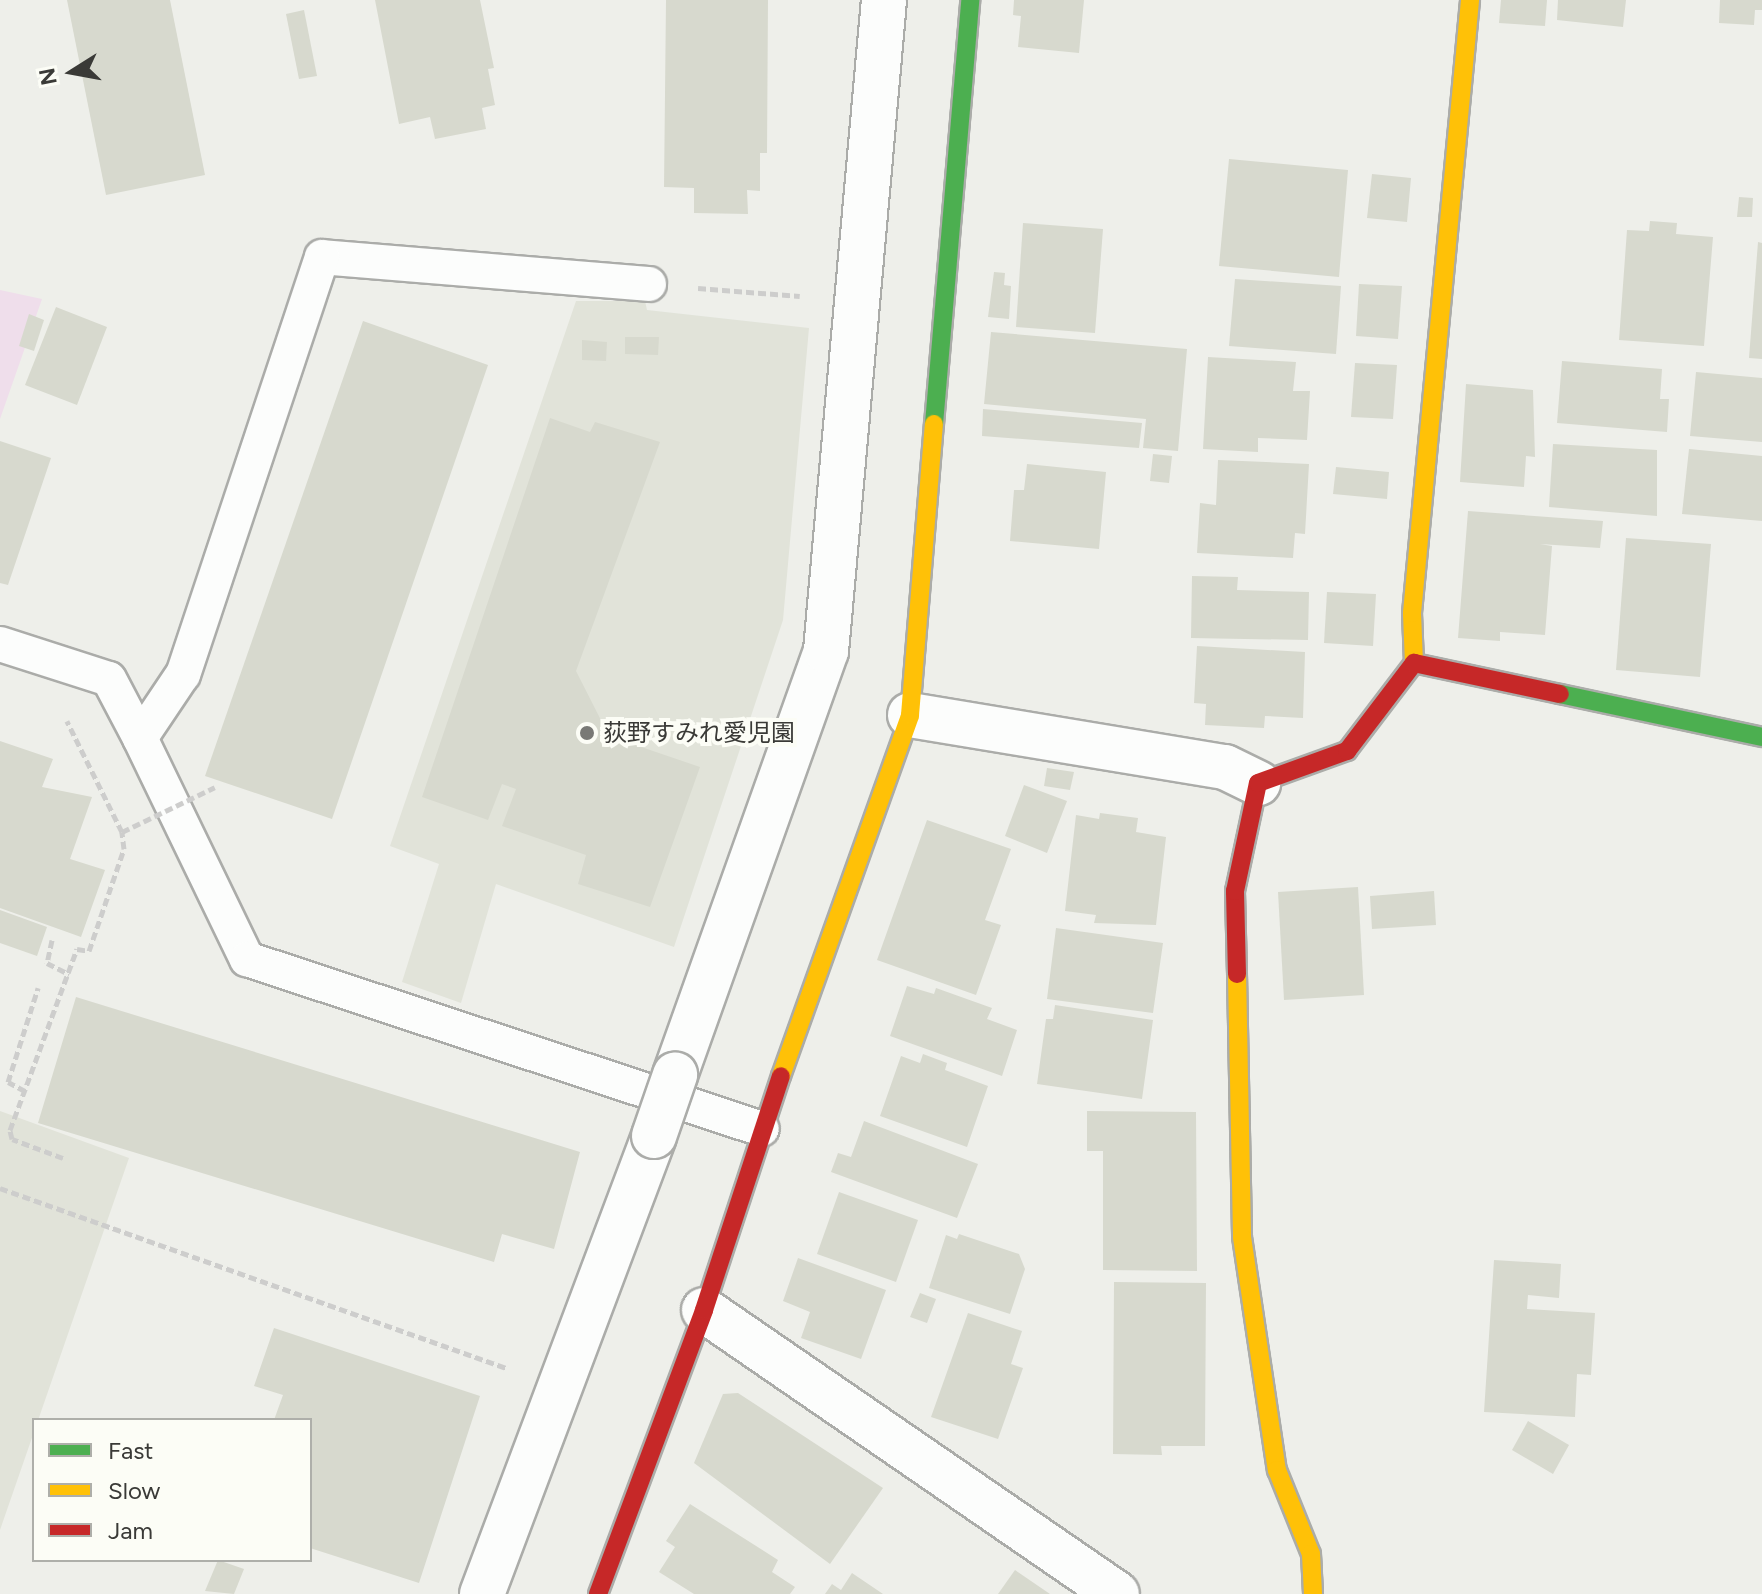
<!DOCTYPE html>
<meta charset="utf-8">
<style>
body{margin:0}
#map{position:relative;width:1762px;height:1594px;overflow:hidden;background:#eeefea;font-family:Figtree,"Noto Sans JP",sans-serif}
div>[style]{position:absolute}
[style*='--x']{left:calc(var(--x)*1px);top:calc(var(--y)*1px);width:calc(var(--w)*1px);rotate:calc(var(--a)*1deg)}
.built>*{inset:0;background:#e1e3d9}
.green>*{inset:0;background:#efdeeb}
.building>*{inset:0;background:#d7d9ce}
.path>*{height:5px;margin-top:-2.5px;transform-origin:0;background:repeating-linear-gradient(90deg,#cdcdcc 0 8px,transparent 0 12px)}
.roads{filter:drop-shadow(2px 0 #abaca9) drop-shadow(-2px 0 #abaca9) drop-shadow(0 2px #abaca9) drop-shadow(0 -2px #abaca9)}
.lane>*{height:34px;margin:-17px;padding:0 17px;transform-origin:17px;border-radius:17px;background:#fcfdfc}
.street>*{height:44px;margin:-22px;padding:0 22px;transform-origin:22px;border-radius:22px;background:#fcfdfc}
.fast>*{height:18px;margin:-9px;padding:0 9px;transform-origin:9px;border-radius:9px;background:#4caf50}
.slow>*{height:18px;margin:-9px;padding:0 9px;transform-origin:9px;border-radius:9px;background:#ffc107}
.jam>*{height:18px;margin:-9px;padding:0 9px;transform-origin:9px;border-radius:9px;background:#c62828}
.path-bridge>*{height:5px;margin-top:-2.5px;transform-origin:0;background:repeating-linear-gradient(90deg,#cdcdcc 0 8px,transparent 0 12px)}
.bridges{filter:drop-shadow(2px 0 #abaca9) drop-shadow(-2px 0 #abaca9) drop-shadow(0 2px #abaca9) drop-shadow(0 -2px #abaca9)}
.street-bridge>*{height:44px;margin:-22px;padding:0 22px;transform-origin:22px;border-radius:22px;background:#fcfdfc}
.dots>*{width:22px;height:22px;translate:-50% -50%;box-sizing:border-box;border:4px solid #fcfdf6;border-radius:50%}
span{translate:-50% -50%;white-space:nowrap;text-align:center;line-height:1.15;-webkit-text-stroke:8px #fcfdf6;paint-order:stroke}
.poi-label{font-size:24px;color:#3a3a37}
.left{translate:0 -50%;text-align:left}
.legend{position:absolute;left:32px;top:1418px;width:280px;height:144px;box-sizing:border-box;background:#fcfdf6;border:2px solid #aeafaa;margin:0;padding:10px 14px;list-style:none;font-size:24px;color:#3a3a37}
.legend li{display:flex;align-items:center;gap:16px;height:40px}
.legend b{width:40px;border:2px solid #aeafaa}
.north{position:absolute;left:32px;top:32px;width:80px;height:80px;-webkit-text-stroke:6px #fcfdf6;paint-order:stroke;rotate:259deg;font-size:22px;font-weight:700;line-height:32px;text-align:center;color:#3a3a37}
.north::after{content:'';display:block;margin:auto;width:28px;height:36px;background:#3a3a37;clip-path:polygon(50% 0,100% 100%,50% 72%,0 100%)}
</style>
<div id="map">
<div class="built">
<div style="clip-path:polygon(576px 301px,645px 301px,647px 310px,809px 328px,783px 620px,674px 947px,496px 884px,461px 1003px,402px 982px,439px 864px,390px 846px)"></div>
<div style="clip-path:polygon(0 1111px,129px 1158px,0 1530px)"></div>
</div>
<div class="green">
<div style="clip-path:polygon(0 290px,42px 299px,0 419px)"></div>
</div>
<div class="building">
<div style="clip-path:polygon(67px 0,170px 0,205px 175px,106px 195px)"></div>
<div style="clip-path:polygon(375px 0,480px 0,494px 68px,488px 69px,495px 105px,482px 108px,486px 129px,435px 139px,430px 117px,399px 124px)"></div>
<div style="clip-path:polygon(666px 0,768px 0,767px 153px,760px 153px,760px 191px,747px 190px,748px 214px,694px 213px,694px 188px,664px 187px)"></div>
<div style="clip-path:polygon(1014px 0,1084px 0,1079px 53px,1018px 47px,1021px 16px,1013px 15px)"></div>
<div style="clip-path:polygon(1501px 0,1547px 0,1545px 26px,1499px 23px)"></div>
<div style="clip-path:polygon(1558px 0,1626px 0,1623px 27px,1557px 20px)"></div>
<div style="clip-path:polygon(1720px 0,1762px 0,1762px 10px,1755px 10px,1754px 25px,1719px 23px)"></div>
<div style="clip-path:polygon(304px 10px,317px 76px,299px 79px,286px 14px)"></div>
<div style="clip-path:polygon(1229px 159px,1348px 170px,1339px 277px,1219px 266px)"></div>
<div style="clip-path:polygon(1372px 174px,1411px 178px,1407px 222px,1367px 218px)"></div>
<div style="clip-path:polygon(1739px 197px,1753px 198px,1752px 217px,1737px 217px)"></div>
<div style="clip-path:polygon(1650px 221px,1677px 223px,1676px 234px,1713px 237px,1704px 346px,1619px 340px,1627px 230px,1649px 231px)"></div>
<div style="clip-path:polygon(1023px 223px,1103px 229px,1095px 333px,1016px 327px)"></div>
<div style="clip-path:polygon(1758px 242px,1762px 243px,1762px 359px,1749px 358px)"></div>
<div style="clip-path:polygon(994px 272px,1005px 273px,1004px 285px,1011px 286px,1009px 319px,988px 317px)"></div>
<div style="clip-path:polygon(1235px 279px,1341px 286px,1336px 354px,1229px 346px)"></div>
<div style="clip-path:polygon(1359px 284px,1402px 286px,1398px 339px,1356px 336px)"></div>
<div style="clip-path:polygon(56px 307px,107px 327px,77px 405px,25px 385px)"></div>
<div style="clip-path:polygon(29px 314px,44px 320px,34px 351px,19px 346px)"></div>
<div style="clip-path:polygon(363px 321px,488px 365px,332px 819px,205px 776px)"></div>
<div style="clip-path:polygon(991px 332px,1187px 349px,1178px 451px,1143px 448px,1146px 419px,984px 404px)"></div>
<div style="clip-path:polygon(625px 337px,659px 337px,658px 355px,625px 354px)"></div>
<div style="clip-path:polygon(582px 340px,607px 342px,606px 361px,582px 360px)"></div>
<div style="clip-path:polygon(1208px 357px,1296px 362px,1293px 391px,1310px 391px,1307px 440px,1258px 438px,1258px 452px,1203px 449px)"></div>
<div style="clip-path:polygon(1562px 361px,1662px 369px,1660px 399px,1669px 399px,1667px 432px,1557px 423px)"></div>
<div style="clip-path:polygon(1355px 363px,1397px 365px,1393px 419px,1351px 417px)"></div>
<div style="clip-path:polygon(1696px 372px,1762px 378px,1762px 442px,1690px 436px)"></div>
<div style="clip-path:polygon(1466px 384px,1533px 390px,1535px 457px,1526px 456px,1524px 487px,1460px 482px)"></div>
<div style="clip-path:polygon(983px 409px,1142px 423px,1139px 448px,982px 436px)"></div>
<div style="clip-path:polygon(550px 418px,590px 432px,595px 422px,660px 442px,576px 671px,609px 736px,700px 767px,650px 907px,578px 884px,586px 855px,502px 826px,516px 789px,502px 784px,488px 820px,422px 797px)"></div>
<div style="clip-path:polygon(0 441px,51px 458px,8px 585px,0 583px)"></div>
<div style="clip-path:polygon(1553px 444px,1657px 450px,1657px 516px,1549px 507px)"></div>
<div style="clip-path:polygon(1689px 449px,1762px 456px,1762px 521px,1682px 514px)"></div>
<div style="clip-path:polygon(1153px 454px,1172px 456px,1169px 483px,1150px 481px)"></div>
<div style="clip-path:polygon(1218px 460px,1309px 464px,1305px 534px,1295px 533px,1293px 558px,1197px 553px,1200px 503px,1216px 505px)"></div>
<div style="clip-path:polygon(1027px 464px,1106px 472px,1099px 549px,1010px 541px,1014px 490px,1024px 490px)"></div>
<div style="clip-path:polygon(1336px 467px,1389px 472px,1387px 499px,1333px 494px)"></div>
<div style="clip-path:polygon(1468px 511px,1603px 521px,1600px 548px,1540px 544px,1552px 546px,1545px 635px,1500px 632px,1500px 641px,1458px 638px)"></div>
<div style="clip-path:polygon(1626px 538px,1711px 544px,1700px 677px,1616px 670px)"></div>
<div style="clip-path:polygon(1192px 576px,1238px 577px,1237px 590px,1309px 592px,1308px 640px,1191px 638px)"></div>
<div style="clip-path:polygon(1327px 592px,1376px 594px,1373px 646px,1324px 643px)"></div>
<div style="clip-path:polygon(1197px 646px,1305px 652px,1303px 718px,1265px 716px,1264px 728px,1205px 725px,1206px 704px,1194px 703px)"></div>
<div style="clip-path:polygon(0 741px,53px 759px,42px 787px,92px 797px,70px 859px,105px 870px,81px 937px,0 908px)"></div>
<div style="clip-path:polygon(1047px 768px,1074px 772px,1070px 790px,1044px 786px)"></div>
<div style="clip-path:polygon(1024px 785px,1067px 801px,1047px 853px,1005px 836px)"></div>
<div style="clip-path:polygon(1100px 813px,1138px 818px,1136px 832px,1166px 837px,1156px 925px,1094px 923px,1096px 915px,1065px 911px,1076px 815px,1099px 819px)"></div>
<div style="clip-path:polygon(927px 820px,1011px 849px,985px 920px,1001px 925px,976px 995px,877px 960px)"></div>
<div style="clip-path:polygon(1358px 887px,1364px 995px,1284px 1000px,1278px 892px)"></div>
<div style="clip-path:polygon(1434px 891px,1436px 925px,1372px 929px,1370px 896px)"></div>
<div style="clip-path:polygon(0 910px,47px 927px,37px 956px,0 943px)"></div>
<div style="clip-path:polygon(1056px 928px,1163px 943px,1153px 1013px,1047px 999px)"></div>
<div style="clip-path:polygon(907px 986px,934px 994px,936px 988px,992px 1008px,987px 1019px,1017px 1030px,1002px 1076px,890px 1036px)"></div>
<div style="clip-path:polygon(76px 997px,580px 1152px,554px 1249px,502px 1234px,494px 1262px,38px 1123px)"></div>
<div style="clip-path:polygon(1055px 1005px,1153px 1020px,1142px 1099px,1037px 1084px,1046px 1019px,1053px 1019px)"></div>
<div style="clip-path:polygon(923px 1054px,947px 1063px,945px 1070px,988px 1086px,967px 1147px,880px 1116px,901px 1056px,920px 1063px)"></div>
<div style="clip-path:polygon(1087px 1111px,1196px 1112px,1197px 1271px,1103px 1270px,1103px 1151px,1087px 1151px)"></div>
<div style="clip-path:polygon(864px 1121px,978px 1164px,957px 1218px,831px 1172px,838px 1153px,851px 1157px)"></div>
<div style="clip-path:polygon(839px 1192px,918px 1220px,896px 1282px,817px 1254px)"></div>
<div style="clip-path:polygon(959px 1234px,1019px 1254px,1025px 1269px,1010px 1314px,929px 1288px,946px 1235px,957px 1239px)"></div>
<div style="clip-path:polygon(798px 1258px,886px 1290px,861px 1359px,801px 1338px,810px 1312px,783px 1301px)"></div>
<div style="clip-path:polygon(1494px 1260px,1561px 1264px,1559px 1298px,1528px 1295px,1527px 1309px,1595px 1313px,1591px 1375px,1577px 1374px,1575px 1417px,1484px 1412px)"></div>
<div style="clip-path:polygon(1114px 1282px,1206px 1283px,1205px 1446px,1161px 1446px,1162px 1455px,1113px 1454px)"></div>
<div style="clip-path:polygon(920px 1293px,936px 1299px,927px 1323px,910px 1317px)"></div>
<div style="clip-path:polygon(968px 1313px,1022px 1331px,1011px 1364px,1023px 1368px,998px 1439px,931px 1417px)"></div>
<div style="clip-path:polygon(274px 1328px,480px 1396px,419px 1583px,310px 1548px,310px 1420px,274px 1420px,283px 1395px,254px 1386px)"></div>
<div style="clip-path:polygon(738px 1393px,883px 1488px,830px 1564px,694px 1463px,723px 1394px)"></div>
<div style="clip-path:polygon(1528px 1421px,1569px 1445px,1553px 1474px,1512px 1450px)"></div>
<div style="clip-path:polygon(690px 1504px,778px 1560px,772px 1572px,795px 1587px,790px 1594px,694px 1594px,659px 1572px,675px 1547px,666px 1541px)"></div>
<div style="clip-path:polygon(218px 1560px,244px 1569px,234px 1594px,205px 1591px)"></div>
<div style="clip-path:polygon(1015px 1570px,1050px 1594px,998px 1594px)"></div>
<div style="clip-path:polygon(852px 1573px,883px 1594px,825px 1594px,832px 1584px,841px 1590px)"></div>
</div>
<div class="path">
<div style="--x:698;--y:288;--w:102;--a:4.5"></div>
<div style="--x:52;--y:940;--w:24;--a:102"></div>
<div style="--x:47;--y:963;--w:25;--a:27"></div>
<div style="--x:25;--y:1091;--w:19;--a:-152"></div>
<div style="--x:8;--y:1082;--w:99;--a:-72.3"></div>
<div style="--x:63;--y:1158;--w:54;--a:-159.6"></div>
<div style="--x:12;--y:1139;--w:9;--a:-103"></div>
<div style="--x:10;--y:1130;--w:193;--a:-69.7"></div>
<div style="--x:77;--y:949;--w:12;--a:9"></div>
<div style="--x:89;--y:951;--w:108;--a:-71.1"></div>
<div style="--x:124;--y:849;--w:17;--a:-97"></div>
<div style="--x:122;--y:832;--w:124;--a:-116.4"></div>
<div style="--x:0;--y:1188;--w:537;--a:19.58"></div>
</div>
<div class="roads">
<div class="lane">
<div style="--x:649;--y:284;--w:328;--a:-175.3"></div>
<div style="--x:322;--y:257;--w:440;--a:108.4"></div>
<div style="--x:183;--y:674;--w:77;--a:123.9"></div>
<div style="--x:140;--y:738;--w:246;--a:64.2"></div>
<div style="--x:247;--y:959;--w:542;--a:18.27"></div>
<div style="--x:0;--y:644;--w:114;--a:17.8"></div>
<div style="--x:109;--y:679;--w:67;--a:62.3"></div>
</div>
<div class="street">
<div style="--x:910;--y:715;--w:319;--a:9.4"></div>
<div style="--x:1225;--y:767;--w:37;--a:26"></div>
<div style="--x:675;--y:1075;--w:450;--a:-70.4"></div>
<div style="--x:826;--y:651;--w:654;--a:-84.91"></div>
<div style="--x:704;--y:1310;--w:501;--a:34.51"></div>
<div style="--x:482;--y:1594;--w:489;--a:-69.4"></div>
</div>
<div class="fast">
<div style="--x:934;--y:424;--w:426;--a:-85.1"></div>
<div style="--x:1560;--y:694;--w:207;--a:12"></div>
</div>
<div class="slow">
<div style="--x:1414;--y:663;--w:50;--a:-92.3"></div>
<div style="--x:1412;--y:613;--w:616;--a:-84.59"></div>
<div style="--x:1237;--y:974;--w:263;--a:88.9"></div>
<div style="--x:1242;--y:1237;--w:236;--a:81.5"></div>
<div style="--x:1277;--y:1470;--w:91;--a:68"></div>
<div style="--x:1311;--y:1554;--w:40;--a:87.1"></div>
<div style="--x:781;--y:1076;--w:383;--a:-70.3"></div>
<div style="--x:910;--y:715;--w:292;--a:-85.3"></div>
</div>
<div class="jam">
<div style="--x:1237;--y:974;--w:83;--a:-91.4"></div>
<div style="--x:1235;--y:891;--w:110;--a:-78"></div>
<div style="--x:1258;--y:783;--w:95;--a:-19.8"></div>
<div style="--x:1347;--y:751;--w:111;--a:-52.7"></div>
<div style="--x:1414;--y:663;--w:149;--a:12"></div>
<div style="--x:598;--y:1594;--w:303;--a:-69.5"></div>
<div style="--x:704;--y:1310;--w:246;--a:-71.8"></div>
</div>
</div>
<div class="path-bridge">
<div style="--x:122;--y:832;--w:103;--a:-25.8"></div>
</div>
<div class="bridges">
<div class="street-bridge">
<div style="--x:654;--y:1136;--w:65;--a:-71"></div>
</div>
</div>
<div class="dots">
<div style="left:587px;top:733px;background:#797976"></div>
</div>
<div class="poi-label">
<span class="left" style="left:603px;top:733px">荻野すみれ愛児園</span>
</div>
<ul class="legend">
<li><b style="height:10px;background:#4caf50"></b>Fast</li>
<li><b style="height:10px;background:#ffc107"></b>Slow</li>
<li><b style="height:10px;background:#c62828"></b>Jam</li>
</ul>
<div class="north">N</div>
</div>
